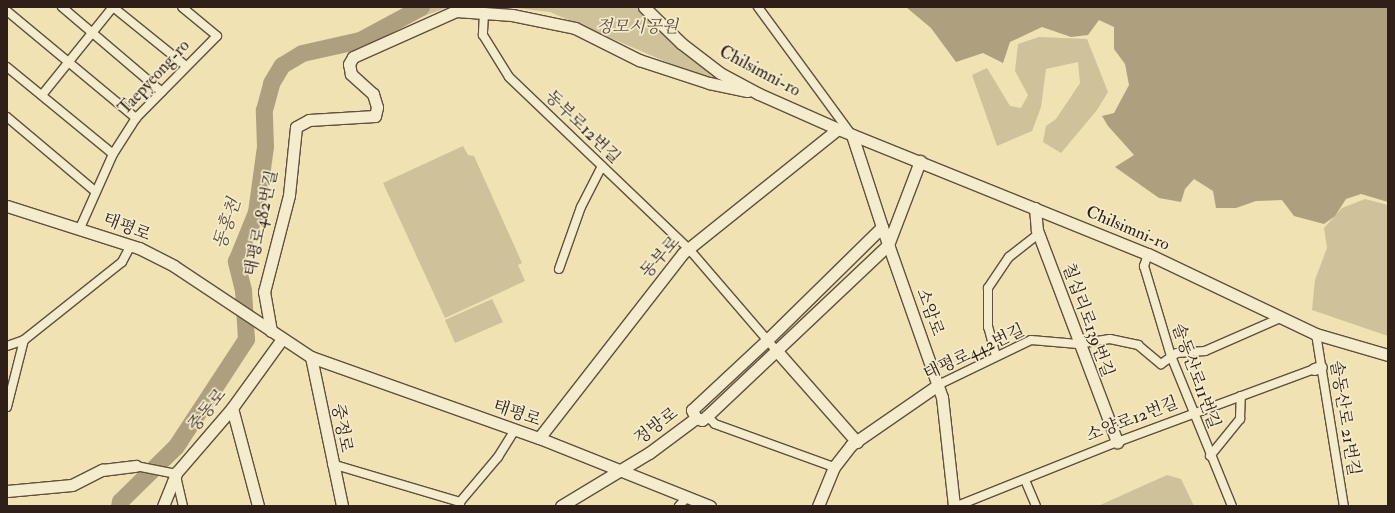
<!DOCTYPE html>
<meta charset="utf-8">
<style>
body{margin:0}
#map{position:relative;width:1395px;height:513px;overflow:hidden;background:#f0e2b3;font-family:"IM FELL Double Pica","Noto Serif KR",serif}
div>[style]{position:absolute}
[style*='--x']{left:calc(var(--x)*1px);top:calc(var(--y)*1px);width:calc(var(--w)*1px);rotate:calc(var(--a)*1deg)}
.green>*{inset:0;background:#cfc199}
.water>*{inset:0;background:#aea07e}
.river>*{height:17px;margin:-8.5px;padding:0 8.5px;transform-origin:8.5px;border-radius:8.5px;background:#aea07e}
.roads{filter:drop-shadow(1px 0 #5f503f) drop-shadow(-1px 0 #5f503f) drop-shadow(0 1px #5f503f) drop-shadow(0 -1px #5f503f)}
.street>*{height:8px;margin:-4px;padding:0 4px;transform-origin:4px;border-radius:4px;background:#f5ecce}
.secondary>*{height:11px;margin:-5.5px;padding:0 5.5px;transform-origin:5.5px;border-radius:5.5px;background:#f5ecce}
span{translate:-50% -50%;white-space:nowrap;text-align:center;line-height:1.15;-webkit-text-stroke:3.5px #f5ecce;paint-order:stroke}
.park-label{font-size:17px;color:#5f503f;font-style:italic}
.street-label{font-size:17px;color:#2f1f18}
.water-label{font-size:18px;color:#5b4c3c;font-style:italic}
.frame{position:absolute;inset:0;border:8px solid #2f1f18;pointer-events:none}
</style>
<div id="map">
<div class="green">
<div style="clip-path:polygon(425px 7px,449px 7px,370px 35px)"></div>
<div style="clip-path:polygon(507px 7px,646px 7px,725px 87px,550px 12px)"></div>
<div style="clip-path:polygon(1039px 37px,1087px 39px,1108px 92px,1097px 110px,1061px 153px,1043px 142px,1046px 126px,1056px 119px,1080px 83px,1078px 62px,1046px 69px,1041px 107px,1032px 131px,997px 146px,972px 75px,987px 68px,1010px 106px,1021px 108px,1028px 95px,1015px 71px,1018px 44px)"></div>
<div style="clip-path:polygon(463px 146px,468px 155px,474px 156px,522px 263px,518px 265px,525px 281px,445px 318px,383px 183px)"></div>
<div style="clip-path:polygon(1365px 199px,1388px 205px,1388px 336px,1312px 310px,1315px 280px,1327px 248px,1324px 228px,1342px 208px)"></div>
<div style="clip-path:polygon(492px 299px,503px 322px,455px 343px,445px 320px)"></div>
<div style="clip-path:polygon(1167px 475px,1181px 479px,1194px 506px,1098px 506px)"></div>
</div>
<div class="water">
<div style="clip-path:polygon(906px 7px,1388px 7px,1388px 202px,1361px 194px,1346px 199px,1335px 216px,1324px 224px,1294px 216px,1282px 200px,1256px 201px,1236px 208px,1216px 208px,1213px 191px,1194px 179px,1185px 189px,1181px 202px,1159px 198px,1115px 167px,1134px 155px,1108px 126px,1102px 116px,1114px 113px,1129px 85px,1125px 64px,1114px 49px,1114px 27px,1099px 20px,1088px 35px,1071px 37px,1042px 27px,1010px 42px,1003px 63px,983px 53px,956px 62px,931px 28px)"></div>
</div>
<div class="river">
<div style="--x:119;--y:506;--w:5;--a:-79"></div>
<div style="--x:120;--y:501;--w:78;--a:-44.5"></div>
<div style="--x:176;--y:446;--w:128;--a:-56.8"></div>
<div style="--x:246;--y:339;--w:49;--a:-93.5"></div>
<div style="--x:243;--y:290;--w:30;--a:-104"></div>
<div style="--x:236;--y:261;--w:53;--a:-67.8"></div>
<div style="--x:256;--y:212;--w:67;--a:-82.2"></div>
<div style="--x:265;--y:146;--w:36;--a:-92"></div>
<div style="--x:264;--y:110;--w:28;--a:-75"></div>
<div style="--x:271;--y:83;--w:21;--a:-59"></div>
<div style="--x:282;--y:65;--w:23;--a:-31"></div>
<div style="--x:302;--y:53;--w:59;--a:-12.6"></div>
<div style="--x:360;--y:40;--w:69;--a:-28.4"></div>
</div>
<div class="roads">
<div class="street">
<div style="--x:62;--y:7;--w:131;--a:40.4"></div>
<div style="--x:113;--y:7;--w:94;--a:38.9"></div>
<div style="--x:758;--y:7;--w:157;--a:53.8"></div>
<div style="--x:7;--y:11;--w:168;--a:39.7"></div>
<div style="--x:484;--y:13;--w:22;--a:93"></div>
<div style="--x:483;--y:35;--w:49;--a:58.2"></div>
<div style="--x:509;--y:77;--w:249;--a:43.7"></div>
<div style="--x:689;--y:249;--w:132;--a:49.3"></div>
<div style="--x:7;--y:67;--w:137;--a:39.4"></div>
<div style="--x:42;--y:95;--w:113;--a:-51.1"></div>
<div style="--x:7;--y:117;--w:115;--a:40.1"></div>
<div style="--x:80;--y:228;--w:81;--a:-66"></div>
<div style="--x:113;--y:154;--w:43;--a:-57.4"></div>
<div style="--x:136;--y:118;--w:115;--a:-45.4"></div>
<div style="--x:217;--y:36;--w:45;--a:-140.4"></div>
<div style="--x:1148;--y:254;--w:13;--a:108"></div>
<div style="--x:1144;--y:266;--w:94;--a:73.3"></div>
<div style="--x:1171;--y:356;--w:162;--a:67.9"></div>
<div style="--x:559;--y:269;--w:66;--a:-70.5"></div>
<div style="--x:581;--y:207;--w:46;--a:-62.9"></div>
<div style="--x:1316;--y:334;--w:174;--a:80.8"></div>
<div style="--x:7;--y:346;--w:18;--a:-19"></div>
<div style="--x:24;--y:340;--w:125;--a:-38.5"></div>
<div style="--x:122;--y:262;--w:19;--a:-62"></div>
<div style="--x:996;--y:356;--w:30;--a:-105"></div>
<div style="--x:988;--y:327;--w:39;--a:-90"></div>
<div style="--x:988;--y:288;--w:37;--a:-56"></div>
<div style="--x:1009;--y:257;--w:37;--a:-38"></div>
<div style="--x:938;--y:385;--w:103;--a:-25.8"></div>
<div style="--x:1031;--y:340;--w:47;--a:4.9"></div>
<div style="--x:1078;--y:344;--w:32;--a:-9"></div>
<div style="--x:1110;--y:339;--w:29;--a:12"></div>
<div style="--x:1138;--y:345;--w:30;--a:40"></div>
<div style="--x:1161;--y:364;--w:19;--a:-35"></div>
<div style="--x:1177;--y:353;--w:28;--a:-4"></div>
<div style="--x:1205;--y:351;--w:82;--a:-23.7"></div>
<div style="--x:7;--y:407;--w:69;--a:-75.8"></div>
<div style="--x:707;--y:416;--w:11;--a:45"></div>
<div style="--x:715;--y:424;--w:127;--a:19.9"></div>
<div style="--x:1210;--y:456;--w:48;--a:-51"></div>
<div style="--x:1240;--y:419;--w:23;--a:-88"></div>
<div style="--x:332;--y:464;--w:134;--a:16.5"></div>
<div style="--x:136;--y:466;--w:41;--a:11.3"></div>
<div style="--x:176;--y:476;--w:31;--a:77"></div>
<div style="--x:1025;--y:480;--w:28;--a:67"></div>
<div style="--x:460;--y:506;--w:4;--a:-90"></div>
<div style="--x:460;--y:502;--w:59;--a:-49.8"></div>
<div style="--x:498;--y:457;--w:32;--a:-58"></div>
<div style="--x:679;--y:506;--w:12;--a:-48"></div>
<div style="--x:957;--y:506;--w:172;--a:-21.8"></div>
<div style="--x:1117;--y:442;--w:210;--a:-20.3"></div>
</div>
<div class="secondary">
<div style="--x:644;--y:7;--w:52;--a:44.2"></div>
<div style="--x:681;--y:43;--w:49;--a:37.6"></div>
<div style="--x:720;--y:73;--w:44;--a:28.3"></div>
<div style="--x:759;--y:94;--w:86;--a:23.9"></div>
<div style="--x:838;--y:129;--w:334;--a:22"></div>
<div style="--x:1148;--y:254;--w:186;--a:25.5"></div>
<div style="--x:1316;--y:334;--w:75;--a:16.3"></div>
<div style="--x:852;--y:135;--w:97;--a:71.9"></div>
<div style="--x:882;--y:227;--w:180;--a:70.6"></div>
<div style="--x:942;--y:397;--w:110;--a:83.7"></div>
<div style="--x:7;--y:206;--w:139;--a:17.7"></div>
<div style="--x:139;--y:248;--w:39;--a:27"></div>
<div style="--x:174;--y:266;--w:164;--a:33.6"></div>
<div style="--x:311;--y:357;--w:242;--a:19.6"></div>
<div style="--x:539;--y:438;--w:184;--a:21.7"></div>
<div style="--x:1035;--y:208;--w:22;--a:85"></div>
<div style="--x:1037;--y:230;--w:227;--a:69.3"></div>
<div style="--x:271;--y:331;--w:40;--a:-100"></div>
<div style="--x:264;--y:292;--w:100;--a:-75.5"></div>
<div style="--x:289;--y:195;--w:68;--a:-84.1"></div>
<div style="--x:296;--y:127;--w:15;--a:-28"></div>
<div style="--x:309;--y:120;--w:66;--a:-3.5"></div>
<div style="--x:375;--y:116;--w:9;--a:-77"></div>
<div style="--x:377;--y:107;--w:14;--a:-107"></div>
<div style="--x:373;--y:94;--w:30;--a:-138"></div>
<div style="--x:351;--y:74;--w:10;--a:-101"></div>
<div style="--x:349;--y:64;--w:8;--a:-60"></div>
<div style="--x:353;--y:57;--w:113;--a:-24.1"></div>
<div style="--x:456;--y:11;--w:56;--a:4.1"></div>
<div style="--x:512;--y:15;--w:64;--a:11.7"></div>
<div style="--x:575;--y:28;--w:72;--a:26.6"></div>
<div style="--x:639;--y:60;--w:74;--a:18.2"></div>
<div style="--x:709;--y:83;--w:39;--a:12"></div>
<div style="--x:775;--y:349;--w:124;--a:48.6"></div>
<div style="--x:311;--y:357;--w:152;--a:78.2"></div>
<div style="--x:1314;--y:369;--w:7;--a:-16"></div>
<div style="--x:232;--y:408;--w:101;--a:75.1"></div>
<div style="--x:696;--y:418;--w:6;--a:18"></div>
<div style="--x:702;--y:420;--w:6;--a:-39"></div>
<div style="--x:707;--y:416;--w:249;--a:-43.4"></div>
<div style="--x:888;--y:245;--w:90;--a:-69.1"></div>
<div style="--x:696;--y:418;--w:9;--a:-117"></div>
<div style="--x:692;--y:410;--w:103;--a:-43"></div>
<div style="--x:767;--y:340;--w:161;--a:-44.5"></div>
<div style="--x:539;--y:438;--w:234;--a:-52.1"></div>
<div style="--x:683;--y:253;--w:198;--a:-38.7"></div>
<div style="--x:7;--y:491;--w:65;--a:-5.3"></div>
<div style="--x:72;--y:485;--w:34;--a:-27"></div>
<div style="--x:102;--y:470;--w:34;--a:-7"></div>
<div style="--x:163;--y:506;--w:37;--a:-68"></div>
<div style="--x:177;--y:472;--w:84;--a:-49.3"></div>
<div style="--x:232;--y:408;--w:85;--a:-54.1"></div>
<div style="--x:561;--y:506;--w:103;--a:-31.1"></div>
<div style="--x:649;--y:453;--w:59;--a:-36.7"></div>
<div style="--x:818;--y:506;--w:42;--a:-67.7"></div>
<div style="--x:834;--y:467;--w:28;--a:-52"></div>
<div style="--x:851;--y:445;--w:106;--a:-34.6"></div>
</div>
</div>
<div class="park-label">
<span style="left:637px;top:27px">정모시공원</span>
</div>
<div class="street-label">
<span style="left:760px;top:71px;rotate:28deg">Chilsimni-ro</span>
<span style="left:154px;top:77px;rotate:-47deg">Taepyeong-ro</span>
<span style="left:583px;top:127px;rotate:44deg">동부로12번길</span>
<span style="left:261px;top:223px;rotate:-78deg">태평로482번길</span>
<span style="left:127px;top:227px;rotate:21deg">태평로</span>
<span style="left:1128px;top:228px;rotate:23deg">Chilsimni-ro</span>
<span style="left:660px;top:257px;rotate:-48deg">동부로</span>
<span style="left:930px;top:312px;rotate:70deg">소암로</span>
<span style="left:1088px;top:320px;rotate:70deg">칠십리로139번길</span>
<span style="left:974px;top:352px;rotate:-25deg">태평로442번길</span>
<span style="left:1196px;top:376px;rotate:70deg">솔동산로11번길</span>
<span style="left:207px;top:410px;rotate:-51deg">중동로</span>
<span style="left:517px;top:413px;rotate:19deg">태평로</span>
<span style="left:1345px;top:418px;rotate:81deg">솔동산로 21번길</span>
<span style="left:1132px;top:419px;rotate:-21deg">소양로12번길</span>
<span style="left:656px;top:426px;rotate:-37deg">정방로</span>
<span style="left:342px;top:428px;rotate:79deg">중정로</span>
</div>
<div class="water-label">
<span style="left:228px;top:224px;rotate:-72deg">동홍천</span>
</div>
<div class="frame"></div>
</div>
